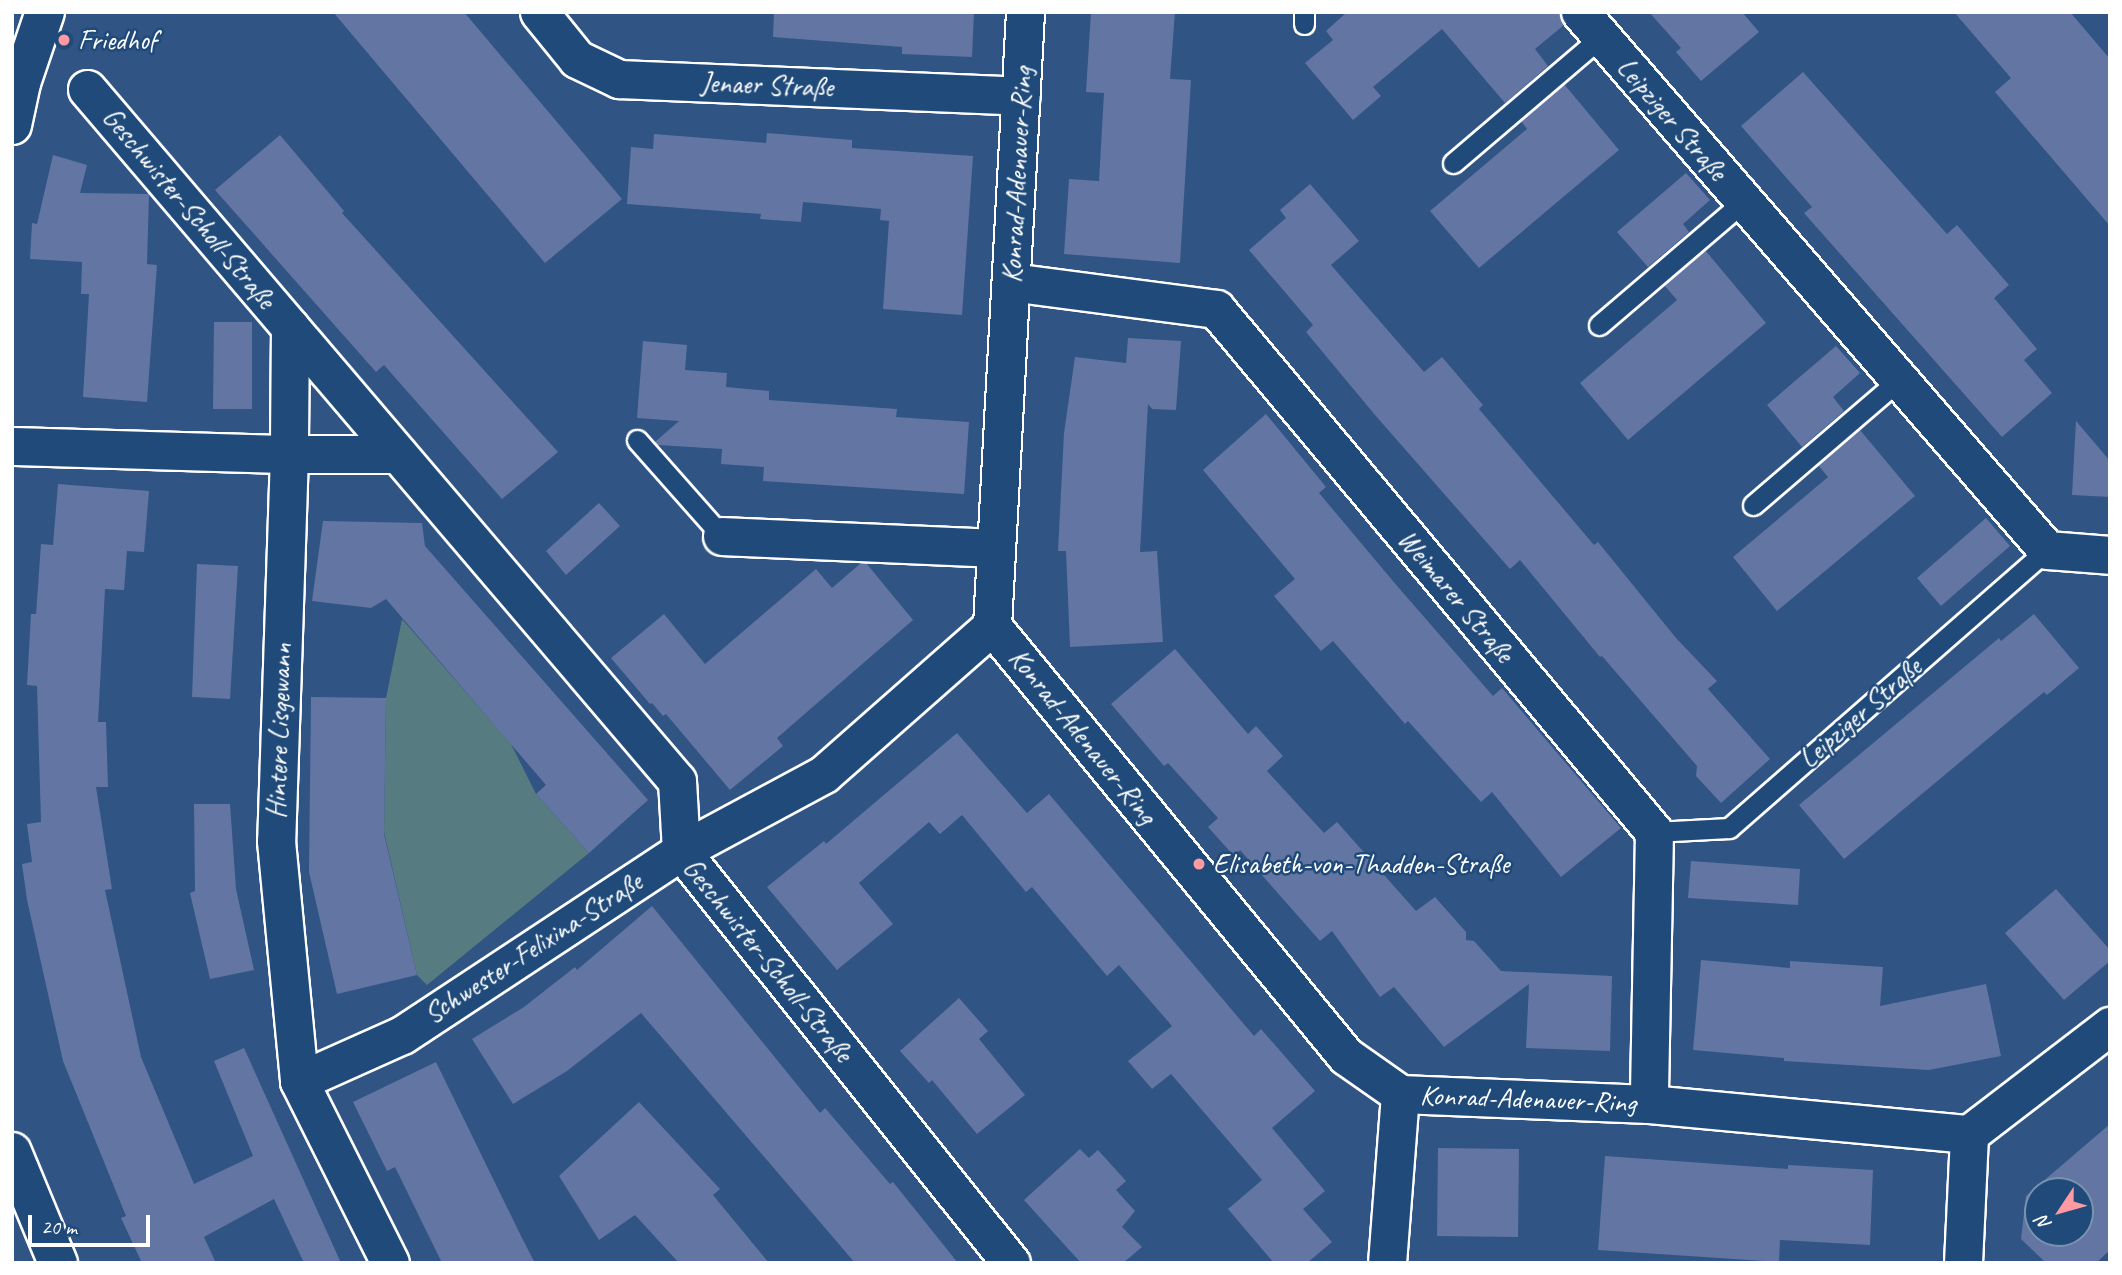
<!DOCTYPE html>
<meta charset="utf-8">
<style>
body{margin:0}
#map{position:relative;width:2122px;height:1275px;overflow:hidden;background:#305484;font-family:Caveat,sans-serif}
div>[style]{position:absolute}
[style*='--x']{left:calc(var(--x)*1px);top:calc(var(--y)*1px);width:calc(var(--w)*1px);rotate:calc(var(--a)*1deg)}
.green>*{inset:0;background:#567b81}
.building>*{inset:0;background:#6375a2}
.roads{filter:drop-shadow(2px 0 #fff) drop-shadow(-2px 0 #fff) drop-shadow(0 2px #fff) drop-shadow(0 -2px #fff)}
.lane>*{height:19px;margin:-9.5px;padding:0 9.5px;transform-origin:9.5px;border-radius:9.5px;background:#1f4a7a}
.street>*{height:37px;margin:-18.5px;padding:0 18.5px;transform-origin:18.5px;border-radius:18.5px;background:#1f4a7a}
.secondary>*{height:38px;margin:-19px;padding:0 19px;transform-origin:19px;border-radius:19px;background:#1f4a7a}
.dots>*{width:19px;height:19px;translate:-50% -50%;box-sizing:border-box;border:4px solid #1f4a7a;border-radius:50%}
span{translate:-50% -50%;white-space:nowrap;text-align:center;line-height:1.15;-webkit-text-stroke:5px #1f4a7a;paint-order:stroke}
.poi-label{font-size:28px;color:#fff}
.left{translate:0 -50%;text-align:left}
.street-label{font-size:28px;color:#fff}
.frame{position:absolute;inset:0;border:14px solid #fff;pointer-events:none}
.north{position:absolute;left:2024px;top:1177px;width:70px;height:70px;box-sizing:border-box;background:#1f4a7a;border:2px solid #7992af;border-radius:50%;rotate:234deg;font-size:19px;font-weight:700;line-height:28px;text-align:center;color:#fff}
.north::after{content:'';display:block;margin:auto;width:24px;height:32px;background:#ff9aa2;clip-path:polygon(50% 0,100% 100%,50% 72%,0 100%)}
.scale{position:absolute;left:28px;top:1215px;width:122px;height:32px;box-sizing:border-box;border:4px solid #fff;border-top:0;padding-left:9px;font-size:21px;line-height:24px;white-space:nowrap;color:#fff;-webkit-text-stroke:5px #1f4a7a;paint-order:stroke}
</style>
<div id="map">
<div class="green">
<div style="clip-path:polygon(402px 619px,511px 744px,536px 794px,589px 853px,427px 985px,417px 975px,384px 832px,386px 698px)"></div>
</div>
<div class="building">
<div style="clip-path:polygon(333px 12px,464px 12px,622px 199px,545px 263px)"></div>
<div style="clip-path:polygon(774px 12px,974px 12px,972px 57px,902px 54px,902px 47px,773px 37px)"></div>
<div style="clip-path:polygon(1091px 12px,1175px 12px,1170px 79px,1191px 80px,1180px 263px,1064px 254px,1069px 179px,1099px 181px,1104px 93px,1086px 92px)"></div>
<div style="clip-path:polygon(1347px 12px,1560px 12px,1564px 25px,1535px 49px,1548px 66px,1505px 103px,1442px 29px,1373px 87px,1381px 96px,1353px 120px,1305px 63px,1333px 40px,1326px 31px)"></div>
<div style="clip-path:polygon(1649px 12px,1742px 12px,1759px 32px,1701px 81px,1676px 52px,1681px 48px)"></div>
<div style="clip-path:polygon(1954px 12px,2070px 12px,2110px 59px,2110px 226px,1995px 92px,2011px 78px)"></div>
<div style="clip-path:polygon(1803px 72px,1947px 234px,1957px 225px,2009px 285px,1994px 298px,2037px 349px,2024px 360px,2052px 393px,2002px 437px,1804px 213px,1812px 207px,1741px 126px)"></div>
<div style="clip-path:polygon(1564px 84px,1619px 150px,1479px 268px,1430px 211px,1527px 129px,1521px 121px)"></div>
<div style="clip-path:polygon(767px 133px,852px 140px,852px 148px,973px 156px,962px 315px,883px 309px,889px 221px,880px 220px,881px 209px,803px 202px,801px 222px,760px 219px,761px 214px,627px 204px,631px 147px,653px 149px,654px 134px,766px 143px)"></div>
<div style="clip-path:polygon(280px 135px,344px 211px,342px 213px,558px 452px,502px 499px,384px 365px,376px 372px,215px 190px)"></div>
<div style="clip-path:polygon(53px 155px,87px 165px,80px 193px,149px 194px,147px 264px,157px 265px,147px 402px,83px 397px,89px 294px,81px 294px,82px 262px,30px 259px,32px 223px,37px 224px)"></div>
<div style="clip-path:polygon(1686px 173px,1710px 200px,1683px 224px,1689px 232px,1648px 267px,1617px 232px)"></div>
<div style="clip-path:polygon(1310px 184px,1359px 241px,1331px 265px,1424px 372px,1442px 357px,1483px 405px,1479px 409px,1594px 545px,1598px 542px,1676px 638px,1717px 681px,1708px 689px,1770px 759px,1721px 803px,1696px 776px,1697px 766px,1602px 656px,1600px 657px,1520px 560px,1510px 569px,1375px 415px,1306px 332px,1313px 325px,1249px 250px,1286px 218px,1280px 210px)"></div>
<div style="clip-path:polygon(1705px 250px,1766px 323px,1628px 440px,1580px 383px,1677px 300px,1664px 285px)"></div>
<div style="clip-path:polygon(214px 322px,252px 322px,252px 409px,213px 409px)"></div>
<div style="clip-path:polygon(1128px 338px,1181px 341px,1176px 410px,1152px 409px,1148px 404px,1140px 552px,1157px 551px,1163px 642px,1070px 647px,1066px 551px,1058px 551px,1064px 433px,1075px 357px,1126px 363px)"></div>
<div style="clip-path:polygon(643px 341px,687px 345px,685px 370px,727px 373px,726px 387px,769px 391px,769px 400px,897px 409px,896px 417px,969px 422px,964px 494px,763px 481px,764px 467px,721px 464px,722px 449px,658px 445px,655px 442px,679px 421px,637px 418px)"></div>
<div style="clip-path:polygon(1836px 346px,1860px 373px,1833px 397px,1844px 411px,1802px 447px,1767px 405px)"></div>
<div style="clip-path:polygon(1266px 414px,1326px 487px,1319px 493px,1398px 587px,1493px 696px,1502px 688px,1621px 828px,1561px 877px,1492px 792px,1481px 802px,1408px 721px,1405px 724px,1333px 641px,1321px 651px,1274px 596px,1295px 579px,1203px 470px)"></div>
<div style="clip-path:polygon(2076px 421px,2110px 461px,2110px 497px,2072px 495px)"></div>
<div style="clip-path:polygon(1860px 430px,1915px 496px,1777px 611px,1733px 557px,1828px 477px,1818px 465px)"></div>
<div style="clip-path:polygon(58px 484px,149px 491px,144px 552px,127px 551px,124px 590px,105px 589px,98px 722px,106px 722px,108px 787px,96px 787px,112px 889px,105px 890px,141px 1057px,194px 1184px,253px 1156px,214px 1061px,244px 1048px,341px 1263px,304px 1263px,274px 1199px,204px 1237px,216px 1263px,142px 1263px,121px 1218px,126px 1216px,63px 1061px,27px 900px,22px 864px,32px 862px,27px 824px,41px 822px,37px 686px,27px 685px,31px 614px,36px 614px,41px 544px,53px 545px)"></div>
<div style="clip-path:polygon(599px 503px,620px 526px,566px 575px,546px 551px)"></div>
<div style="clip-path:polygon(1986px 518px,2010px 546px,1941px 606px,1917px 578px)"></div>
<div style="clip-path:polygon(323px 521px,422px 523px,425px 546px,648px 800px,589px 853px,536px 794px,546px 785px,386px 599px,371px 608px,312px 601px)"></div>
<div style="clip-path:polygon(861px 563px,866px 563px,913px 620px,777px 738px,783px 746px,730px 790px,666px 714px,663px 716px,652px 703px,650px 704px,611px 658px,664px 614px,705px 664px,816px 569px,832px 588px)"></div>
<div style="clip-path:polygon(197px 564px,238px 566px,230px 699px,192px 697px)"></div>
<div style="clip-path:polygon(2034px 614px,2079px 668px,2047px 695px,2044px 692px,1844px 859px,1799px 805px,1999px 638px,2001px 641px)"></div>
<div style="clip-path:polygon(1175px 649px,1248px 734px,1256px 726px,1283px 756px,1267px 771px,1324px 833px,1337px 822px,1416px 911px,1435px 897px,1466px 932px,1466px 940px,1474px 941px,1501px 971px,1612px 976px,1610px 1051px,1526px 1048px,1529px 984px,1444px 1047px,1394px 987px,1380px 997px,1332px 931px,1320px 941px,1240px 850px,1234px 856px,1208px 827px,1218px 818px,1168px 763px,1164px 766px,1111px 704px)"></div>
<div style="clip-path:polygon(311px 697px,386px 698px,384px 834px,417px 975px,337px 994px,309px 872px)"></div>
<div style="clip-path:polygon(957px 733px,1027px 813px,1049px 794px,1254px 1036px,1261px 1029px,1315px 1091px,1272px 1128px,1325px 1191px,1303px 1209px,1332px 1242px,1307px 1263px,1274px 1263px,1228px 1209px,1262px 1180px,1171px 1074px,1152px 1089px,1128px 1061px,1172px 1026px,1119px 965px,1107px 976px,1032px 887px,1026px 892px,962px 815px,940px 834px,929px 822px,859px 883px,893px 924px,837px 970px,767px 887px,824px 841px,826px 844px)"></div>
<div style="clip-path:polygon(194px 804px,230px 804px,236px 889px,254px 970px,210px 979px,190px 893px,195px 891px)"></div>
<div style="clip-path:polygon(1691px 861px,1800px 869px,1798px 905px,1688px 898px)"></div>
<div style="clip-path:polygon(2056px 889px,2110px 950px,2110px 961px,2064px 1000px,2005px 933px)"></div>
<div style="clip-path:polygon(652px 906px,820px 1113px,825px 1108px,890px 1184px,893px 1182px,958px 1263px,855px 1263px,641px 1013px,567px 1071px,513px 1104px,472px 1039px,524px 1007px,575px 967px,577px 970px)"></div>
<div style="clip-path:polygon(1701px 960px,1790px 968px,1790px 961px,1883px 967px,1880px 1006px,1986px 984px,2001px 1056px,1929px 1070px,1784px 1061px,1784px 1058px,1693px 1050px)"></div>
<div style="clip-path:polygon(959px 998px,988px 1031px,979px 1039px,1025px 1095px,977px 1134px,932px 1080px,929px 1083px,900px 1051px)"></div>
<div style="clip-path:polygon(436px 1062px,522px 1238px,535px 1263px,442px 1263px,395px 1167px,387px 1171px,353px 1102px)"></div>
<div style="clip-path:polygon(639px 1102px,720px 1189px,713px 1195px,769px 1263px,679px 1263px,635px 1215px,599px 1240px,559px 1176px)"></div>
<div style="clip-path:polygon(evenodd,2110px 1124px,2110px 1250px,2096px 1263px,2046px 1263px,2021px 1239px,2026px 1196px,2110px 1124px,2038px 1191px,2080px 1191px,2080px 1233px,2038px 1233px,2038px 1191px)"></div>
<div style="clip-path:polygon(1438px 1148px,1519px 1149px,1518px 1237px,1437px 1236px)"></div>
<div style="clip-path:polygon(1080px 1149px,1089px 1158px,1098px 1150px,1126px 1181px,1116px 1190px,1135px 1211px,1122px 1227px,1142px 1247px,1123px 1263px,1081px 1263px,1024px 1200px)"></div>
<div style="clip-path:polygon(1605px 1156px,1788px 1169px,1788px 1165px,1873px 1170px,1870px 1245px,1780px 1240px,1779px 1262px,1598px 1250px)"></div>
</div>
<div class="roads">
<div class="lane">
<div style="--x:1304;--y:12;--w:12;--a:90"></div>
<div style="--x:1453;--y:163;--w:194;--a:-40.4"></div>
<div style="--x:1599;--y:325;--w:191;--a:-40.5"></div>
<div style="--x:637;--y:440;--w:128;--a:48.5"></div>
<div style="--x:1753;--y:505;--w:192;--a:-40.6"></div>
<div style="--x:1654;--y:832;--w:75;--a:-3.1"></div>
<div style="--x:1729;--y:828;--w:422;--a:-41.2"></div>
</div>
<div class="street">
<div style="--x:539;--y:12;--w:60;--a:51"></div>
<div style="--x:577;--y:59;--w:47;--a:25.5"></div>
<div style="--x:619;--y:79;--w:402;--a:2.4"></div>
<div style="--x:1025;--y:12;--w:615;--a:93.08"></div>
<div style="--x:992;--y:626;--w:557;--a:50.54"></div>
<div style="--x:1346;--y:1056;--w:66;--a:35.1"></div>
<div style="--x:1400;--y:1094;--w:249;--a:2.3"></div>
<div style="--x:1649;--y:1104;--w:321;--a:5.4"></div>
<div style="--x:1969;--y:1134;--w:178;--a:-37.5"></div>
<div style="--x:1580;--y:12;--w:712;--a:49.04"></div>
<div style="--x:2047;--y:550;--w:63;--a:4.5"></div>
<div style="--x:87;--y:89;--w:909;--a:49.55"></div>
<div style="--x:677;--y:781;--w:70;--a:86.7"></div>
<div style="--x:681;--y:851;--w:528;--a:51.31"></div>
<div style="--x:1011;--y:282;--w:207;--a:7.5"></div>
<div style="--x:1216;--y:309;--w:682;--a:50.05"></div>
<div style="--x:1654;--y:832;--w:272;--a:91.1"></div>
<div style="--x:290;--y:327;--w:127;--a:90.5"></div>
<div style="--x:289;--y:454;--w:109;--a:0"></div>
<div style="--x:12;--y:446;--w:277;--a:1.7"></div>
<div style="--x:289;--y:454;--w:387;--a:91.9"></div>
<div style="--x:276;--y:841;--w:241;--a:84.5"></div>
<div style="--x:299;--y:1081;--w:203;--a:63.4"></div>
<div style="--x:722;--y:536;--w:274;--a:2.5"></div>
<div style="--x:299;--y:1081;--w:113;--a:-24.1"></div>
<div style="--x:402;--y:1035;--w:334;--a:-33.4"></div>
<div style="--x:681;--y:851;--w:162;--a:-28.3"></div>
<div style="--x:824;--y:774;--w:224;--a:-41.4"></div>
<div style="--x:1387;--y:1263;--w:169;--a:-85.6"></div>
<div style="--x:1963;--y:1263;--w:129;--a:-87.3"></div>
</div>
<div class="secondary">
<div style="--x:12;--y:125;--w:43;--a:-77.9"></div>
<div style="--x:21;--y:83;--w:75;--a:-71.3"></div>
<div style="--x:12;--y:1152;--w:120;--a:67.5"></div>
</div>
</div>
<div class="dots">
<div style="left:64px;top:40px;background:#ff9aa2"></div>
<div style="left:1199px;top:864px;background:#ff9aa2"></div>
</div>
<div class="poi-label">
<span class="left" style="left:78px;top:40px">Friedhof</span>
<span class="left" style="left:1213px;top:864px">Elisabeth-von-Thadden-Straße</span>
</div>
<div class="street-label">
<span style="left:767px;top:85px;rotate:2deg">Jenaer Straße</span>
<span style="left:1672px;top:119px;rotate:49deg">Leipziger Straße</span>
<span style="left:1017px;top:175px;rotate:-87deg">Konrad-Adenauer-Ring</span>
<span style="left:189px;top:208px;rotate:50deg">Geschwister-Scholl-Straße</span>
<span style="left:1456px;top:596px;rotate:50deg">Weimarer Straße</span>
<span style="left:1860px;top:713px;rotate:-41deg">Leipziger Straße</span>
<span style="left:279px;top:731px;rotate:-88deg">Hintere Lisgewann</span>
<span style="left:1083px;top:736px;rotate:51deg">Konrad-Adenauer-Ring</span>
<span style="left:533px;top:948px;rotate:-33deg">Schwester-Felixina-Straße</span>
<span style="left:768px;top:960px;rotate:51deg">Geschwister-Scholl-Straße</span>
<span style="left:1528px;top:1099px;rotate:2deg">Konrad-Adenauer-Ring</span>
</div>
<div class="frame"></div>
<div class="north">N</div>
<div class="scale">20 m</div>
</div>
